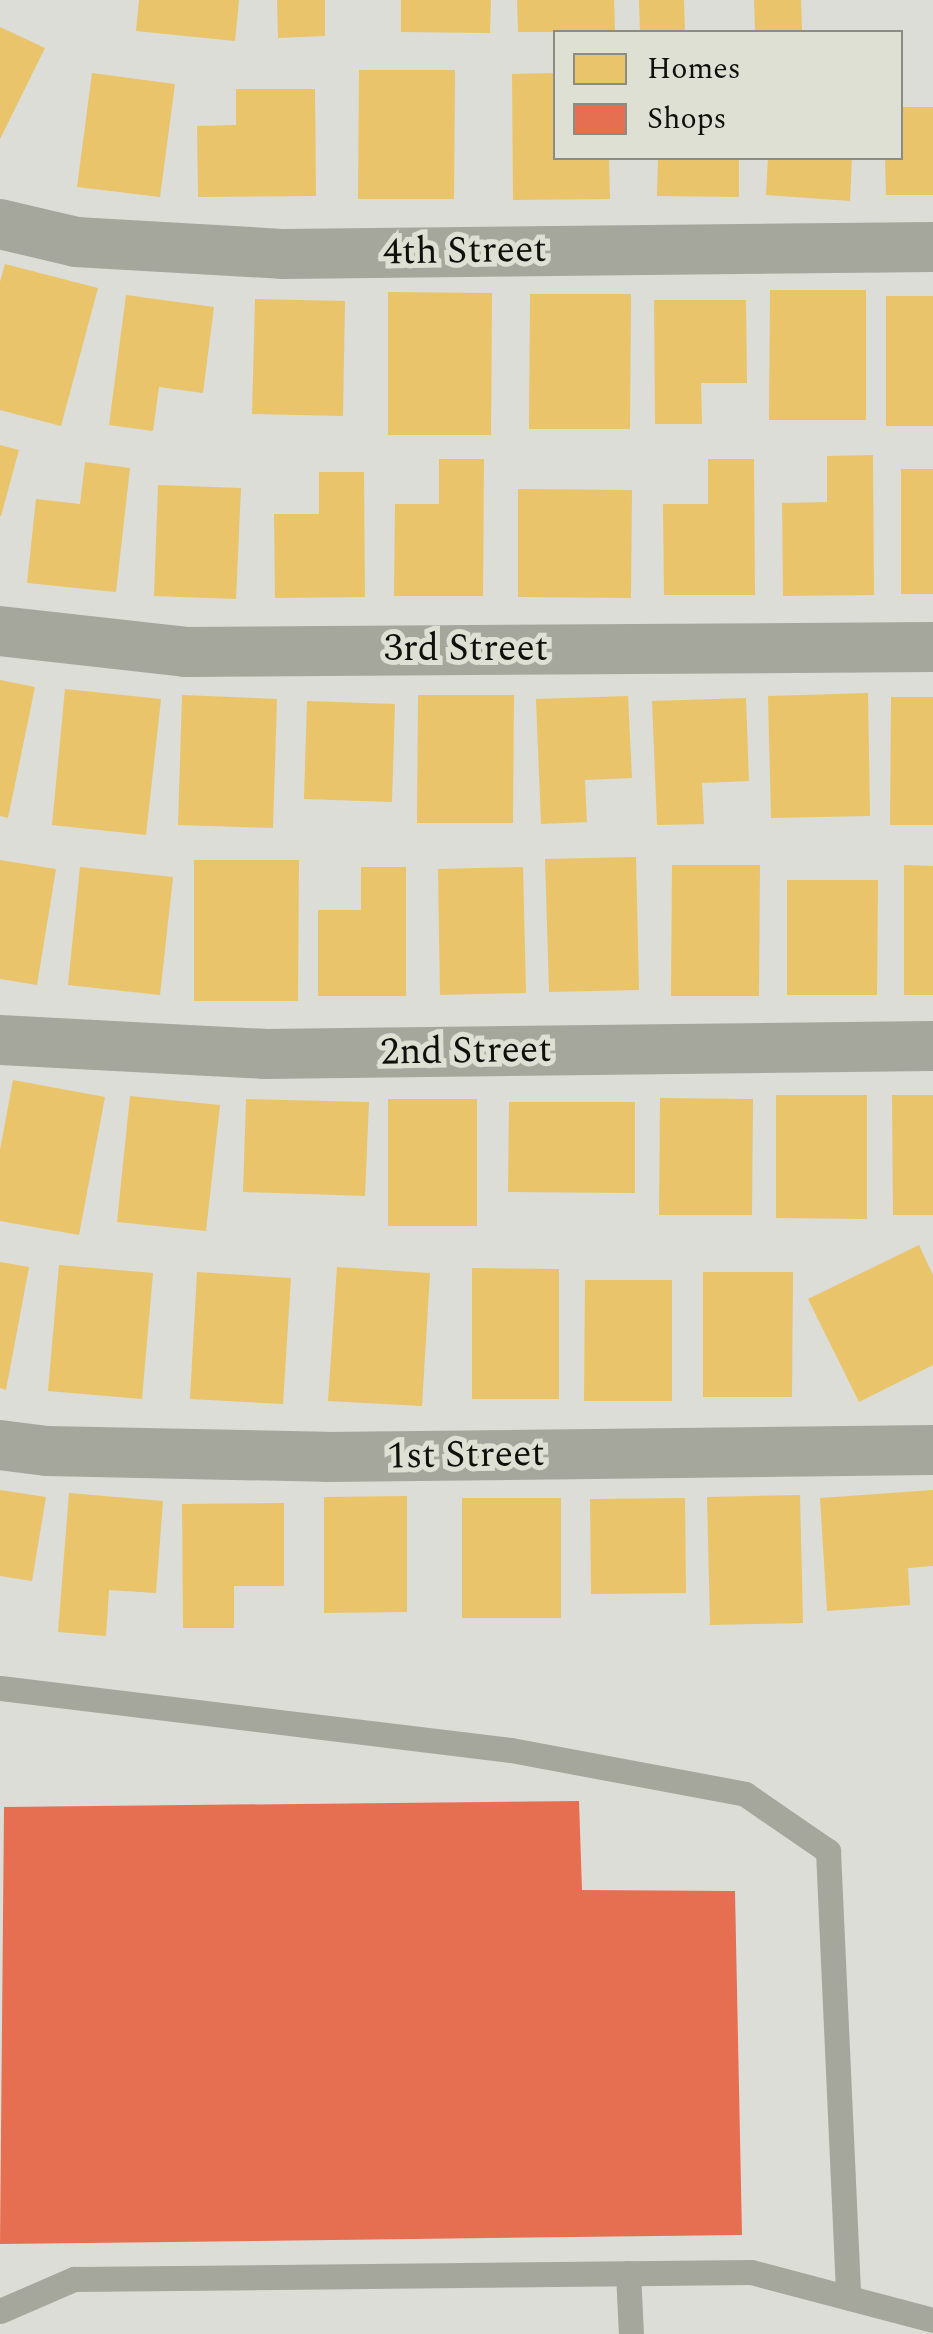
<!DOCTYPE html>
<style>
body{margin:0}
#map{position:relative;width:933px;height:2334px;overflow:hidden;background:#dcddd7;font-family:Spectral,serif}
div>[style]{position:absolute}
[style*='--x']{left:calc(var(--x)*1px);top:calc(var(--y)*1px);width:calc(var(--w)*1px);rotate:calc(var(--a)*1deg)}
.homes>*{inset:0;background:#e9c46a}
.shops>*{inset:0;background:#e76f51}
.service>*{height:25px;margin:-12.5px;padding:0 12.5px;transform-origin:12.5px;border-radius:12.5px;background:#a5a69c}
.minor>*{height:50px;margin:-25px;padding:0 25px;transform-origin:25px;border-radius:25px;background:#a5a69c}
span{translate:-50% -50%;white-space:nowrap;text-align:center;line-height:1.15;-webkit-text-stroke:10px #dee0d4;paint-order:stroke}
.street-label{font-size:38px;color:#0f100c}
.legend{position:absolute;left:553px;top:30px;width:350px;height:130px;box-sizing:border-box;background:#dee0d4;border:2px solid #8b8d84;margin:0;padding:12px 18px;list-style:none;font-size:30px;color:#0f100c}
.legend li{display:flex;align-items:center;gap:20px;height:50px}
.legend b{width:50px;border:2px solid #8b8d84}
</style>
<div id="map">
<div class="homes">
<div style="clip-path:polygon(139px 0,239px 0,235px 41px,136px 31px)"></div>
<div style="clip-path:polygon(277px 0,325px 0,325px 36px,278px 38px)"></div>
<div style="clip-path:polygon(401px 0,491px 0,490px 33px,401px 32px)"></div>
<div style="clip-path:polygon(517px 0,614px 0,615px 32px,518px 32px)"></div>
<div style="clip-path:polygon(639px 0,684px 0,685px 32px,640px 32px)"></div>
<div style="clip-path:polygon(754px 0,801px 0,802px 32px,755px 32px)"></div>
<div style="clip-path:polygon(0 27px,45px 48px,0 139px)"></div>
<div style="clip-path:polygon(359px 70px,455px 70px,454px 199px,358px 199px)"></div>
<div style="clip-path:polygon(92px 73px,175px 84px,160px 197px,77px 187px)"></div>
<div style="clip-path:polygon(556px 73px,556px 158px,609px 158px,610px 199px,513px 200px,512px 74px)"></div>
<div style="clip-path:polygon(236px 89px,315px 89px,316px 196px,198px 197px,197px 126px,236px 125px)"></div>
<div style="clip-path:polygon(900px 107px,933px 107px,933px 195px,886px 195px,885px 158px,900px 158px)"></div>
<div style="clip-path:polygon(658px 158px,739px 158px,739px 197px,657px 196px)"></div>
<div style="clip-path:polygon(768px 158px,852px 158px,850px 201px,766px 195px)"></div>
<div style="clip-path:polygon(5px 264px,98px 288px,61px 426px,0 410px,0 282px)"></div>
<div style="clip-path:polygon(770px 290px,866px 290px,866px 420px,769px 420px)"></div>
<div style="clip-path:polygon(388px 292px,492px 293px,491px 435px,388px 435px)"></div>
<div style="clip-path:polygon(530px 294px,631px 294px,630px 429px,529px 429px)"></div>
<div style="clip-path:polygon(126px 295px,214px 307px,203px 393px,159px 387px,153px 431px,109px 425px)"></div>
<div style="clip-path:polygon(886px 296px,933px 296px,933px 426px,886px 426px)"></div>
<div style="clip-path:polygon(255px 299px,345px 301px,343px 416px,252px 414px)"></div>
<div style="clip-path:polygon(654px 300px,746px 300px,747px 383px,701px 383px,702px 424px,655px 424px)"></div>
<div style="clip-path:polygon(0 445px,19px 450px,1px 516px,0 516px)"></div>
<div style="clip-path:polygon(873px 455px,874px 595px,783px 596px,782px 503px,827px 502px,827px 456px)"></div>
<div style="clip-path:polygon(439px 459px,484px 459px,483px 596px,394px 596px,395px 504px,439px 504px)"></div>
<div style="clip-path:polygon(708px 459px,754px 459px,755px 595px,664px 595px,663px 504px,708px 504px)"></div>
<div style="clip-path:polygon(85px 462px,130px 468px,116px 592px,27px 583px,36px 499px,80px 504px)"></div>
<div style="clip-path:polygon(901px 469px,933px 469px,933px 594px,901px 594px)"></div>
<div style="clip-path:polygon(319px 472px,364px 472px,365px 597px,275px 598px,274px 514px,319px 514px)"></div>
<div style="clip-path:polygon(158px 485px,241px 488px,236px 599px,154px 596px)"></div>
<div style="clip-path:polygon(518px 489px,632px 490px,631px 598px,518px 597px)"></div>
<div style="clip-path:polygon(0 680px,35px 687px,8px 818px,0 816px)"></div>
<div style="clip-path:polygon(65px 689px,161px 699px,146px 835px,52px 825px)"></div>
<div style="clip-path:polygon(868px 693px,870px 816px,771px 818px,768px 696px)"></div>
<div style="clip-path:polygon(182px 695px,277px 699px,273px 828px,178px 825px)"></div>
<div style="clip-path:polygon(418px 695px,514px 695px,513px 823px,417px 823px)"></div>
<div style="clip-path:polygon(628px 696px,632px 778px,585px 780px,587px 822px,541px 824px,536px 699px)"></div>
<div style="clip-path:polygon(891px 697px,933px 697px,933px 825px,890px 825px)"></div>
<div style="clip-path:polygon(746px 698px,749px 781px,702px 783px,704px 824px,657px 825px,652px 701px)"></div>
<div style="clip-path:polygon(307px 701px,395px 704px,392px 802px,304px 799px)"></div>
<div style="clip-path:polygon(636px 857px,639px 990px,549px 992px,545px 859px)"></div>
<div style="clip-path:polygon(0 860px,56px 869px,37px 985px,0 979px)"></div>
<div style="clip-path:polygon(194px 860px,299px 860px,298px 1001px,194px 1001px)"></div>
<div style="clip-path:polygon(672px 865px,760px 865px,759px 996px,671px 996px)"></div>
<div style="clip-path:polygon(904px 865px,933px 866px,933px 995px,904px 995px)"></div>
<div style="clip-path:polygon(80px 867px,173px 877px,160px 995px,68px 985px)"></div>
<div style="clip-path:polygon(361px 867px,406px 867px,406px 996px,318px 996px,318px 910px,361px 910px)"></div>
<div style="clip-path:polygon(523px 867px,526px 993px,440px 995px,438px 869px)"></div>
<div style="clip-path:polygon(787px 880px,878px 880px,877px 995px,787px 995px)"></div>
<div style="clip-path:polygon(13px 1080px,105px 1097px,79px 1235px,0 1221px,0 1150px)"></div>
<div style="clip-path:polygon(776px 1095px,867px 1095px,867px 1219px,776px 1218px)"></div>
<div style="clip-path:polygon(892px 1095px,933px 1095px,933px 1215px,893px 1215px)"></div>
<div style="clip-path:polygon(130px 1096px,220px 1105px,206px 1231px,117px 1222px)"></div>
<div style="clip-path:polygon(660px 1098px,753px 1099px,752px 1215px,659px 1215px)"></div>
<div style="clip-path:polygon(246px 1099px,369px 1102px,365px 1196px,243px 1192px)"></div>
<div style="clip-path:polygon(388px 1099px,477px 1099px,477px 1226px,388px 1226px)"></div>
<div style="clip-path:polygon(509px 1102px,635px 1102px,635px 1193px,508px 1192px)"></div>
<div style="clip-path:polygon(919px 1245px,933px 1275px,933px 1365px,859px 1402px,808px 1299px)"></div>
<div style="clip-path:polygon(0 1262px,29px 1267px,6px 1390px,0 1388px)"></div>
<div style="clip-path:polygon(59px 1265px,153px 1273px,142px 1399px,48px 1391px)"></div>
<div style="clip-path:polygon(337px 1267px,430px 1273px,422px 1406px,328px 1401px)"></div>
<div style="clip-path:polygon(472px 1268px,559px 1269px,559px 1399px,472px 1399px)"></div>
<div style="clip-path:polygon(197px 1272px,291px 1278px,283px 1404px,190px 1399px)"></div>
<div style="clip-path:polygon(703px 1272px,793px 1272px,792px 1397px,703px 1397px)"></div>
<div style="clip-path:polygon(585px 1280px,672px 1280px,672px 1401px,584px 1401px)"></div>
<div style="clip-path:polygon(0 1490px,46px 1497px,32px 1581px,0 1576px)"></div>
<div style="clip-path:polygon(933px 1490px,933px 1566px,908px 1568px,910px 1605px,827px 1611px,820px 1498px)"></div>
<div style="clip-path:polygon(69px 1493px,163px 1501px,156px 1593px,109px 1590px,106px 1636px,58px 1632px)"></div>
<div style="clip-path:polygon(800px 1495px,803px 1623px,710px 1625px,707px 1497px)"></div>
<div style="clip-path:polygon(407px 1496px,407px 1612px,324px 1613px,324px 1497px)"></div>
<div style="clip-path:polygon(462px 1498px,561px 1498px,561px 1618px,462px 1618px)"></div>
<div style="clip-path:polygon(685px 1498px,686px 1593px,591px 1594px,590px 1499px)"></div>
<div style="clip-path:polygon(284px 1503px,284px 1586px,234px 1586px,234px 1628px,183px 1628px,182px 1504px)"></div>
</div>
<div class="shops">
<div style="clip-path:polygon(579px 1801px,582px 1890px,735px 1891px,742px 2235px,0 2244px,4px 1807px)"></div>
</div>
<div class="service">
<div style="--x:0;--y:1688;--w:515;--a:6.92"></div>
<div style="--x:511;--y:1750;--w:238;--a:10.6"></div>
<div style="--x:745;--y:1794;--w:101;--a:34.5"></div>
<div style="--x:828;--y:1851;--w:447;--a:87.4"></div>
<div style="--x:628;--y:2273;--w:61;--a:87.2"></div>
<div style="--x:0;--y:2311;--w:81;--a:-23.4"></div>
<div style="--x:74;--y:2279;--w:677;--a:-0.59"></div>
<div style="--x:751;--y:2272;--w:188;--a:14.8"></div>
</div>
<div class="minor">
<div style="--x:0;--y:224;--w:78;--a:13.3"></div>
<div style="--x:76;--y:242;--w:206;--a:3.3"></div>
<div style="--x:282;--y:254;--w:651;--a:-0.62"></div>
<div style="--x:0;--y:631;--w:187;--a:6.4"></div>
<div style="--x:186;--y:652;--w:747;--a:-0.38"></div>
<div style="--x:0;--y:1040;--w:264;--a:3"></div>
<div style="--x:264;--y:1054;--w:669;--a:-0.69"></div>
<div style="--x:0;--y:1445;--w:47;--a:7.3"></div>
<div style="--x:47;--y:1451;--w:279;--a:1.2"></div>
<div style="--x:326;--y:1457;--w:607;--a:-0.66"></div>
</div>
<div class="street-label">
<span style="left:465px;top:252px;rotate:-1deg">4th Street</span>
<span style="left:466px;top:650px">3rd Street</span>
<span style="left:466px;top:1052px;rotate:-1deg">2nd Street</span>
<span style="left:466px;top:1456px;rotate:-1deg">1st Street</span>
</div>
<ul class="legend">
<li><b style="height:28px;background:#e9c46a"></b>Homes</li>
<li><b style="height:28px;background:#e76f51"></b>Shops</li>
</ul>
</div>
